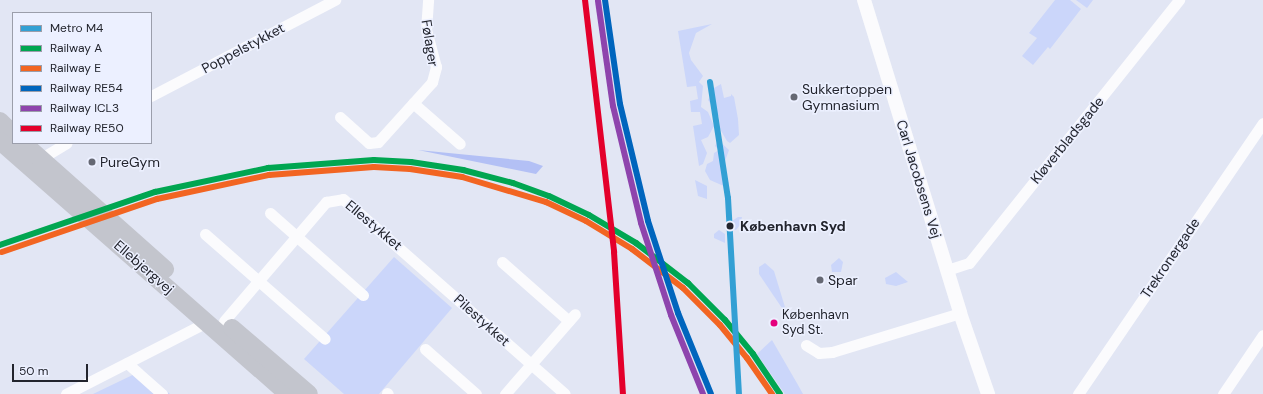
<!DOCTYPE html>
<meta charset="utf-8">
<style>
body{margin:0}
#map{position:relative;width:1263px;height:394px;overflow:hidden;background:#e2e6f4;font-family:"DM Sans",sans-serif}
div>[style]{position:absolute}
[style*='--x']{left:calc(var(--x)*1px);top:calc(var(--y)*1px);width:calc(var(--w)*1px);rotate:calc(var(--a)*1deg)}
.green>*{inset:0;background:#cbd6fa}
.forest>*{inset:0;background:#b3c0f5}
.minor>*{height:11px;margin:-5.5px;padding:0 5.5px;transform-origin:5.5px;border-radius:5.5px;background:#fbfbfd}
.tertiary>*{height:14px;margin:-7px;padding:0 7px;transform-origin:7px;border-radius:7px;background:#fbfbfd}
.primary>*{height:18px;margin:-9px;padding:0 9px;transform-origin:9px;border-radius:9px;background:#c3c5cd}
.rail-1>*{height:6px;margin:-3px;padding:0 3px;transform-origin:3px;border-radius:3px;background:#00a651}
.rail-2>*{height:6px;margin:-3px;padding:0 3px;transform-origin:3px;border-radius:3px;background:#f26522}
.rail-3>*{height:6px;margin:-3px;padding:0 3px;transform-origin:3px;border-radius:3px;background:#0065bd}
.rail-4>*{height:6px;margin:-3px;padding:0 3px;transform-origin:3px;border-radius:3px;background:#8e44ad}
.rail-5>*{height:6px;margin:-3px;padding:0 3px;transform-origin:3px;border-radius:3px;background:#e4002b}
.metro-1>*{height:6px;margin:-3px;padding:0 3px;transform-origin:3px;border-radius:3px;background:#33a0d4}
.dots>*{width:11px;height:11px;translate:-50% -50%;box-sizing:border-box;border:2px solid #ecf0ff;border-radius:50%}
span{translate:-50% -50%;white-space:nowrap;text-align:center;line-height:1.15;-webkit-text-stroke:3px #ecf0ff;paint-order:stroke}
.bus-label{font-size:13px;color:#22242d}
.left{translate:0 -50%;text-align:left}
.street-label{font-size:14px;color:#22242d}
.poi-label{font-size:14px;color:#22242d}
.stop-label{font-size:14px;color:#22242d;font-weight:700}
.legend{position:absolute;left:12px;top:12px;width:140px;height:132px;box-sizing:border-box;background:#ecf0ff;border:1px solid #9b9eab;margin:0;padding:5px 7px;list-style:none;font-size:12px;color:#22242d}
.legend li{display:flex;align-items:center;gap:8px;height:20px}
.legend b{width:20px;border:1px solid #9b9eab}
.scale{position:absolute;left:12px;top:364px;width:76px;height:18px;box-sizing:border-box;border:2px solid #22242d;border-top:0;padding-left:5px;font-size:12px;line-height:14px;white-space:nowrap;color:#22242d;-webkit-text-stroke:3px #ecf0ff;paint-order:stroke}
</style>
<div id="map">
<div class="green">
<div style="clip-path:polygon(1055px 0,1070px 0,1081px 9px,1050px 49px,1048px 47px,1033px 65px,1022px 56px,1037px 38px,1029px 33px)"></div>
<div style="clip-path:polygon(1076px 0,1093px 0,1087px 8px)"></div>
<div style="clip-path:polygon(712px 24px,696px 33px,689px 53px,691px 60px,703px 76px,699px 82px,703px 86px,701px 107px,708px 112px,714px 126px,708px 137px,701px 140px,707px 153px,703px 164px,699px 166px,693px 126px,702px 124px,700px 112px,691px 112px,690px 101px,698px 99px,696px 86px,687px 87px,678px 31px)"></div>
<div style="clip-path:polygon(721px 84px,724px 98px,731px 96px,731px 94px,734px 97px,738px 119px,739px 135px,730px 143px,727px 141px,720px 129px,719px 117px,708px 100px,714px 88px)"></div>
<div style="clip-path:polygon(718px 140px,729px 150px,724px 164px,726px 172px,724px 177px,729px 183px,726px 187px,710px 180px,705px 171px,707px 164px,713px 161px,714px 153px,719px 150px,715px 146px)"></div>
<div style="clip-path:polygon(695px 180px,707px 186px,707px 199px,698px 196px)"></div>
<div style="clip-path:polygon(738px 217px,742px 217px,740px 225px,736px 230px,730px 228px,729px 223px)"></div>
<div style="clip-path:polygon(719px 230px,725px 234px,725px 243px,714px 238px,714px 234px)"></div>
<div style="clip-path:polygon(394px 257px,452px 308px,379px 394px,344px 394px,304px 359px)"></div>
<div style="clip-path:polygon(839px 258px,843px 262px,841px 272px,832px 272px,831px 265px)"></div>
<div style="clip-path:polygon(765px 263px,774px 271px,788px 317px,759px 274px,759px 267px)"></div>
<div style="clip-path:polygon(896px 272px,908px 282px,896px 286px,886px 284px,885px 278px)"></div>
<div style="clip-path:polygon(772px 340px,798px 385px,803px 394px,785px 394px,757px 354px)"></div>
<div style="clip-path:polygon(143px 370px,170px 394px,93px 394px)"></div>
</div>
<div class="forest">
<div style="clip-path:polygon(418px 150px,529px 161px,543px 166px,536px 174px)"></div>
</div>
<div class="minor">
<div style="--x:151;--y:96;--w:208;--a:-27.6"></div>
<div style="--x:413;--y:103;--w:62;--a:41.1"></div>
<div style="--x:340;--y:117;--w:39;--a:42"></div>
<div style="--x:369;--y:143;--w:9;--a:-6"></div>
<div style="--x:378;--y:142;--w:81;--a:-48"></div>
<div style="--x:432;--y:82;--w:16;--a:-75"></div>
<div style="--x:436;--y:67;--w:38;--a:-105"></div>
<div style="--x:426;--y:30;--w:30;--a:-86"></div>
<div style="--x:40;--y:159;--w:31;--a:-31"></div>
<div style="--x:270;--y:213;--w:124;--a:41.4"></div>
<div style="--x:205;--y:234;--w:159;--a:41.2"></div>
<div style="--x:502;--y:262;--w:89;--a:41.4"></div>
<div style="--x:947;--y:270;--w:23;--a:-18"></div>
<div style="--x:969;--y:263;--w:337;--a:-51.4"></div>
<div style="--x:224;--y:321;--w:157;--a:-49.4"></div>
<div style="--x:326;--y:202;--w:17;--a:-10"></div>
<div style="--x:343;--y:199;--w:295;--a:41.3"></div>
<div style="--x:806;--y:345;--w:15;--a:32"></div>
<div style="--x:819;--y:353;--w:13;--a:-4"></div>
<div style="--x:832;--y:352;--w:134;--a:-16.9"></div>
<div style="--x:425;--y:349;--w:68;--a:41.4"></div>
<div style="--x:127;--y:363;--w:47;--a:41.5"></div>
<div style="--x:387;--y:393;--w:1;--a:45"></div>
<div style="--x:66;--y:394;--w:158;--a:-27.1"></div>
<div style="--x:505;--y:394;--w:106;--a:-48.8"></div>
<div style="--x:1078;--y:394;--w:328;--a:-55.7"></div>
<div style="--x:1223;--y:394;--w:71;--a:-55.9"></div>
</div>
<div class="tertiary">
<div style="--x:864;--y:0;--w:327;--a:72.9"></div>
<div style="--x:960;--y:313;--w:86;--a:70.9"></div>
</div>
<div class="primary">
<div style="--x:0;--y:121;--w:18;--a:45"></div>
<div style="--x:0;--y:141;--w:383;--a:41.3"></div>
<div style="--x:23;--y:143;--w:190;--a:41.6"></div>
<div style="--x:232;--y:328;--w:101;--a:40.6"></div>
</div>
<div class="rail-1">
<div style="--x:0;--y:245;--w:164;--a:-18.9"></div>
<div style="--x:155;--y:192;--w:116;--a:-12"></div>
<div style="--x:268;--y:168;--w:106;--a:-4.3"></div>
<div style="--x:374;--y:160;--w:37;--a:3"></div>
<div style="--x:411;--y:162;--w:53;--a:8.7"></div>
<div style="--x:463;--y:170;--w:52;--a:14.6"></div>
<div style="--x:513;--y:183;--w:38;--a:20"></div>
<div style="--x:549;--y:196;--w:44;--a:25.4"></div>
<div style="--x:589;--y:215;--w:55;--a:30.8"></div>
<div style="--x:636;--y:243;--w:66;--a:37.6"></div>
<div style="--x:688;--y:283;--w:52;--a:45"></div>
<div style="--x:725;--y:320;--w:44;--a:50.5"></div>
<div style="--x:753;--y:354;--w:48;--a:56"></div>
</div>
<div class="rail-2">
<div style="--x:2;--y:252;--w:164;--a:-18.9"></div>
<div style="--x:157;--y:199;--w:115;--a:-12.1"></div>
<div style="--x:269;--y:175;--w:105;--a:-4.4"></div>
<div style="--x:374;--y:167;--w:36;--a:3"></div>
<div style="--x:410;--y:169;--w:53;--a:8.7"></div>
<div style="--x:462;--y:177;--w:88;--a:16.6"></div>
<div style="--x:546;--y:202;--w:44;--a:25.4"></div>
<div style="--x:586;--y:221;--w:54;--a:31.3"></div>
<div style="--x:632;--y:249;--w:64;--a:37.4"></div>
<div style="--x:683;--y:288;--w:52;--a:45"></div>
<div style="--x:720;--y:325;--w:43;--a:50.7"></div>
<div style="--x:747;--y:358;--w:44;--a:55.2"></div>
</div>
<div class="rail-3">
<div style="--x:605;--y:0;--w:105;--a:81.8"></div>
<div style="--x:620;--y:104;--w:120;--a:76.5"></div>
<div style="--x:648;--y:221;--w:97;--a:71.9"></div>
<div style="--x:678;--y:313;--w:87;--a:67.8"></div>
</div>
<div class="rail-4">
<div style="--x:598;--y:1;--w:106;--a:81.9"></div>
<div style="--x:613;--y:106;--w:120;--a:76.5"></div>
<div style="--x:641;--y:223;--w:97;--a:71.9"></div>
<div style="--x:671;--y:315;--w:85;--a:67.9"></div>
</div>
<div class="rail-5">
<div style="--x:585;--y:0;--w:254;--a:83.4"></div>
<div style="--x:614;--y:252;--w:142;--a:86.4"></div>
</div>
<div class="metro-1">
<div style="--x:710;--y:82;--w:117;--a:81.2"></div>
<div style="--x:728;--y:198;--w:196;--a:86.8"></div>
</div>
<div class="dots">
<div style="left:794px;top:97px;background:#656873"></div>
<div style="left:92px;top:162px;background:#656873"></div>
<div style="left:730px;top:226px;background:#22242d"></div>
<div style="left:820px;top:280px;background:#656873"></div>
<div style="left:774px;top:323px;background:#e5007d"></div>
</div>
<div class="bus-label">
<span class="left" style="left:782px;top:323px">København<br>Syd St.</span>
</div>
<div class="street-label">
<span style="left:430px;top:43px;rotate:81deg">Følager</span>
<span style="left:243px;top:48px;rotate:-28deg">Poppelstykket</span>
<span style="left:1067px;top:140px;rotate:-51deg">Kløverbladsgade</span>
<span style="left:919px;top:179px;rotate:73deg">Carl Jacobsens Vej</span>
<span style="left:374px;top:225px;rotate:40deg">Ellestykket</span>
<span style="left:1170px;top:258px;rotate:-56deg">Trekronergade</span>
<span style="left:144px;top:267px;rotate:41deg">Ellebjergvej</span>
<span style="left:482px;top:320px;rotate:42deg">Pilestykket</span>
</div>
<div class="poi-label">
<span class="left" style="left:802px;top:97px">Sukkertoppen<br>Gymnasium</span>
<span class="left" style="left:100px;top:162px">PureGym</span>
<span class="left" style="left:828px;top:280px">Spar</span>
</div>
<div class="stop-label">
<span class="left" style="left:740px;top:226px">København Syd</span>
</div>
<ul class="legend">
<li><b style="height:5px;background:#33a0d4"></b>Metro M4</li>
<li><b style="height:5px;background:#00a651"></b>Railway A</li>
<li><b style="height:5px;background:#f26522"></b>Railway E</li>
<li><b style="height:5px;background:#0065bd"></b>Railway RE54</li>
<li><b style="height:5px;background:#8e44ad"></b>Railway ICL3</li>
<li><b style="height:5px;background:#e4002b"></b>Railway RE50</li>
</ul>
<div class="scale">50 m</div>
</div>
